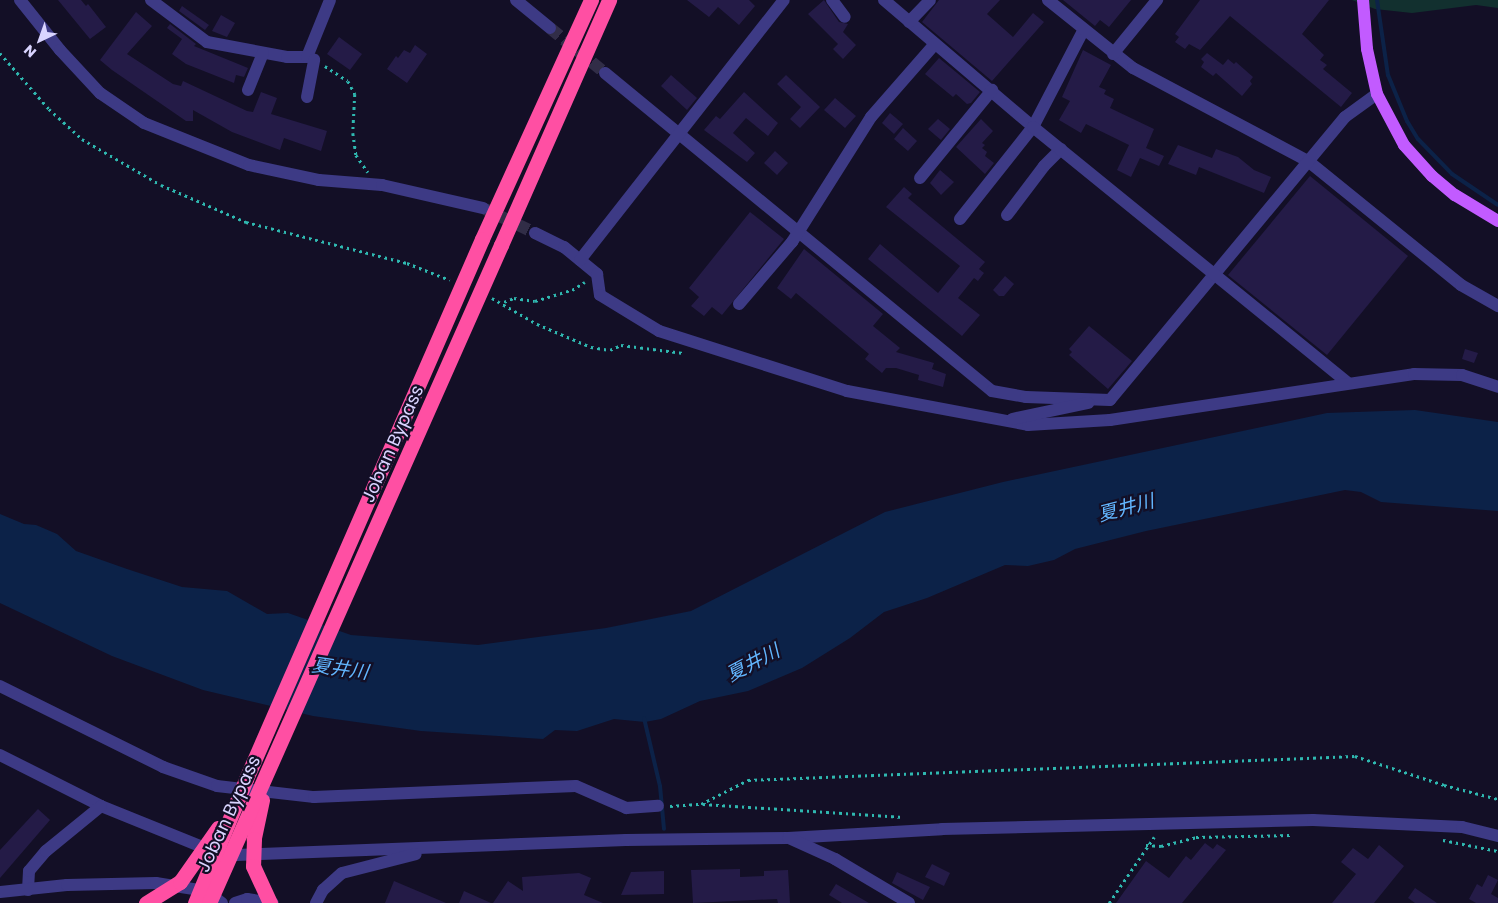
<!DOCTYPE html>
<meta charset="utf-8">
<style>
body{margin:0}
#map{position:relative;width:1498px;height:903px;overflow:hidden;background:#130f26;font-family:Poppins,"Noto Sans JP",sans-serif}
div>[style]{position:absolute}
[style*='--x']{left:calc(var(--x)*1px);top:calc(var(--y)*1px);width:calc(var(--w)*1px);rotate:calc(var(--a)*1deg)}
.green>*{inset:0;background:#12302f}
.water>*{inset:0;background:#0c2248}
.stream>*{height:4px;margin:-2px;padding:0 2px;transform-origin:2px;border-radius:2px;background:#0c2248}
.building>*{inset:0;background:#241b47}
.minor-tunnel>*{height:12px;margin-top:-6px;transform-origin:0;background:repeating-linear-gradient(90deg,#312d47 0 12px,transparent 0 18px)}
.path>*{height:2.5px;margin-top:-1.25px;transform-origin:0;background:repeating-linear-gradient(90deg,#2fb8b0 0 2.5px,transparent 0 6.5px)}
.minor>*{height:12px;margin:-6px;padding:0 6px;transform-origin:6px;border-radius:6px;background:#3d3a85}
.major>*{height:12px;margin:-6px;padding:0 6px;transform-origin:6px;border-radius:6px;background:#c25bff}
.highway>*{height:15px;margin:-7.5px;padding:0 7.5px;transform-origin:7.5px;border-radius:7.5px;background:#ff4fa3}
.highway-bridge>*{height:15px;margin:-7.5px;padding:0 7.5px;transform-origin:7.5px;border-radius:7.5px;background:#ff4fa3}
span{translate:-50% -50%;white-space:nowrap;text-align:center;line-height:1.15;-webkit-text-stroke:4.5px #130f26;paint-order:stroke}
.street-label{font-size:18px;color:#d9d4ff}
.water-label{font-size:19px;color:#62b6ff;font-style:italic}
.north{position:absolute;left:15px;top:15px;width:50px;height:50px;-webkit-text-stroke:4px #130f26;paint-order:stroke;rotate:222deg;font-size:14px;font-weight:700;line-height:20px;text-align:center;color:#d9d4ff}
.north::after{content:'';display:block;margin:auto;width:18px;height:22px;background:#d9d4ff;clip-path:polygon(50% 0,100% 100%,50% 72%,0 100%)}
</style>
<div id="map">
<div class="green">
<div style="clip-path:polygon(1352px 0,1498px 0,1498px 8px,1476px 5px,1412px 13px,1375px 9px)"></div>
</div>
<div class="water">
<div style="clip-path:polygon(1415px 410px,1498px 422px,1498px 511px,1381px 502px,1361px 492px,1345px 490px,1146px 531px,1075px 549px,1054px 560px,1028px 566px,1005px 565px,927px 598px,884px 612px,850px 638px,802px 668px,748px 691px,700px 701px,661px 719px,645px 722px,614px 719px,577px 731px,555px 730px,543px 739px,421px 731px,313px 716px,203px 690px,112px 656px,0 603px,0 514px,24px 524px,36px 525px,57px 534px,76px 551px,127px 569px,182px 587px,227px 591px,267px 614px,288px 613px,351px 635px,478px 645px,606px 628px,691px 611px,885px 512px,1003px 482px,1327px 413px)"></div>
</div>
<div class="stream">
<div style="--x:1377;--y:0;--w:76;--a:81.7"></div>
<div style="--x:1388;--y:75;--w:50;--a:67.6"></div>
<div style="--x:1407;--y:121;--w:21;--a:59"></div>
<div style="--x:1418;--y:139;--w:49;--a:45.8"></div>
<div style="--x:1452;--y:174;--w:55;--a:34"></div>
<div style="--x:644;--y:718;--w:70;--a:76.8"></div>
<div style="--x:660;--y:786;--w:43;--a:84.7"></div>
</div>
<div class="building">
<div style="clip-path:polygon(58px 0,81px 0,86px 6px,88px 4px,106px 27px,90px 39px)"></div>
<div style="clip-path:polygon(687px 0,749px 0,755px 6px,739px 25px,718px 7px,709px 17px)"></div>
<div style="clip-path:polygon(824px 0,839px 22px,848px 24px,843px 32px,856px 45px,843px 59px,833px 49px,838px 44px,808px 14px)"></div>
<div style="clip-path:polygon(939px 0,1000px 0,987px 14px,1013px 37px,1033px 13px,1044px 22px,992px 81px,922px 22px)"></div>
<div style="clip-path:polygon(1063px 0,1131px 0,1109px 27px,1100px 20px,1095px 26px)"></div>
<div style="clip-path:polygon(1200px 0,1329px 0,1302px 34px,1324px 55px,1320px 60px,1327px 65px,1323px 69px,1352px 93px,1341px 107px,1230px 16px,1200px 50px,1189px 44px,1185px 49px,1175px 42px,1179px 37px,1175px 34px)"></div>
<div style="clip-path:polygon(182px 6px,209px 25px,205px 30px,179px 11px)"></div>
<div style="clip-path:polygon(136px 12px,152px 26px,127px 54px,173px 84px,181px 86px,183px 81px,247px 111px,253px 112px,261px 92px,277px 98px,271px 114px,327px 131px,321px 151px,284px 138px,280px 150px,232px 132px,193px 110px,193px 121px,186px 121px,112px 70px,100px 60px)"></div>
<div style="clip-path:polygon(221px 15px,235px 23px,227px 37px,212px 31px)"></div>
<div style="clip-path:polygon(170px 24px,196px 44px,194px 46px,248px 68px,244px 77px,236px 75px,234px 83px,186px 64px,172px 54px,182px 39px,167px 28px)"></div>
<div style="clip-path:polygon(339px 37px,362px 54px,350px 70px,327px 54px)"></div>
<div style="clip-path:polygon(415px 45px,427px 54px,407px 83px,387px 69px,396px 56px,398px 58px,404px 50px,410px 53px)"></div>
<div style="clip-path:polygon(1083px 50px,1111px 65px,1099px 87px,1106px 90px,1104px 94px,1114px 99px,1110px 108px,1154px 129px,1146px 148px,1164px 156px,1159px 166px,1140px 158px,1131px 177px,1117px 170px,1129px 145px,1086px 124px,1081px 133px,1059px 120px,1070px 101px,1062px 97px)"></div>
<div style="clip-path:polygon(1207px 53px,1223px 65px,1228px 59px,1234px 64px,1236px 62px,1253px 77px,1250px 81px,1252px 84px,1242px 96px,1216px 73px,1213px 76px,1201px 67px,1204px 62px,1201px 59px)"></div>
<div style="clip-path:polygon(939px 58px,980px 92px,971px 103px,967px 104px,956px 94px,953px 97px,925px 74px)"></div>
<div style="clip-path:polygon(671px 75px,697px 98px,687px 110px,661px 86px)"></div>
<div style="clip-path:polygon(786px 75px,820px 107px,800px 128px,790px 119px,801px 107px,777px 84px)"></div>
<div style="clip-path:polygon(744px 92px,778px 123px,768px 136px,746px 118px,733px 133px,755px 153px,747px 162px,704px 130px,716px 116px,720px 119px)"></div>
<div style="clip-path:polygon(835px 98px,856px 116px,845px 128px,824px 110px)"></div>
<div style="clip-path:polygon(890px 113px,903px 124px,894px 134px,882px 123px)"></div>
<div style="clip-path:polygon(938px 119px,950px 129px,941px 140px,928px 129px)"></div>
<div style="clip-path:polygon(981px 119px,993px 131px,982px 143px,985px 145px,982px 148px,987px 152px,985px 156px,994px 163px,985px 174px,956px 147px)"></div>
<div style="clip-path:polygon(903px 128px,917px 141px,908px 151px,894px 139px)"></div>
<div style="clip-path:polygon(1178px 145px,1212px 158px,1216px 149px,1238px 157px,1254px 170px,1271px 177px,1264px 193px,1199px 167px,1196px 175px,1168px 164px)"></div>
<div style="clip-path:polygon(775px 151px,788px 163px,777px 175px,764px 163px)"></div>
<div style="clip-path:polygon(940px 170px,954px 182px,941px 195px,930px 183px)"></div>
<div style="clip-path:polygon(1310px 176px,1408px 256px,1327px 355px,1228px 275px)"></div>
<div style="clip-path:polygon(904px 187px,912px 194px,908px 198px,985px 262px,979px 269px,984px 273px,978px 281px,974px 278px,958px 298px,980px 315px,962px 336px,868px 259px,880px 244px,938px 293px,960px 266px,886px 207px)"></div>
<div style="clip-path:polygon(750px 212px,784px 239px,722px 315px,712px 307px,704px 316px,691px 306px,699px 297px,689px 288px)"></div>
<div style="clip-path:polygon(804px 249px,883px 314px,873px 326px,900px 348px,896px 352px,934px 363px,932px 369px,946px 374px,943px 387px,918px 380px,919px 375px,896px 368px,886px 368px,882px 373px,865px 359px,869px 354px,796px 293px,791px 299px,777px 288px)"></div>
<div style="clip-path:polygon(1005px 276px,1014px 284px,1004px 296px,999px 296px,993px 290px)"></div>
<div style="clip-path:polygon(1089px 326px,1132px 361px,1108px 389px,1069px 355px,1072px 352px,1069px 349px)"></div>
<div style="clip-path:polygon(1465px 349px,1478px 353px,1474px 363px,1462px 359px)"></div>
<div style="clip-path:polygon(38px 809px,50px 820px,0 878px,0 850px)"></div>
<div style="clip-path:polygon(1205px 843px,1213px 849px,1217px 844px,1226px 850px,1182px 903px,1116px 903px,1146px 861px,1169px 878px,1186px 856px,1191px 860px)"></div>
<div style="clip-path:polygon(1379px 845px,1404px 866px,1374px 903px,1332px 903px,1356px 874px,1341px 862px,1353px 848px,1368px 859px)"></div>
<div style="clip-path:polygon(932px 864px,950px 873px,944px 886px,925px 877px)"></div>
<div style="clip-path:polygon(740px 869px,740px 877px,764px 876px,764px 871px,788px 870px,790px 903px,778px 903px,777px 899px,693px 903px,691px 870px)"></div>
<div style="clip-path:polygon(664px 871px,664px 894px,621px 895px,631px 872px)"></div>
<div style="clip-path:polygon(897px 872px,930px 887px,923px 900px,892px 883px)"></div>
<div style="clip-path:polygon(579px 873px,591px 878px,584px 895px,603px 903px,493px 903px,508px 881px,523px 891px,522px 877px)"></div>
<div style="clip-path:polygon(1488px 875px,1498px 880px,1491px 894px,1498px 898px,1498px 903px,1476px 903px,1469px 899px,1477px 884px,1482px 887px)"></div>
<div style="clip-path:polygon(394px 881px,446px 903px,385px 903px)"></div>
<div style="clip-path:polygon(836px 884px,869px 903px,842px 903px,829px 895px)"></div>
<div style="clip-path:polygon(1415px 888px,1437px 903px,1415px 903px,1408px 898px)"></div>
<div style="clip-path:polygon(464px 891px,491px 903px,459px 903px)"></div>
</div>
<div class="minor-tunnel">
<div style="--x:550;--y:28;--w:71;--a:39.3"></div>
<div style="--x:485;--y:209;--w:55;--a:25.6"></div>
</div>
<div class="path">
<div style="--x:0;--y:53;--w:74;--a:48.8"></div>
<div style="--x:49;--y:109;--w:45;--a:42.3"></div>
<div style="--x:82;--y:139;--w:91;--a:30.2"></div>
<div style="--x:161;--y:185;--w:93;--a:23.5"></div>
<div style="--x:246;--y:222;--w:166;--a:14.3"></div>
<div style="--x:407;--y:263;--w:46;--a:21.6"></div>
<div style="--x:325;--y:66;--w:27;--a:33"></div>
<div style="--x:348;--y:81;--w:15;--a:62"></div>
<div style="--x:355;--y:94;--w:39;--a:93"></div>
<div style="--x:353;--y:133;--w:22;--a:82"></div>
<div style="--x:356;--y:155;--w:21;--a:55"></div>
<div style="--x:492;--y:298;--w:52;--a:30"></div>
<div style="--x:537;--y:324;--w:59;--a:23.1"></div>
<div style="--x:591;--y:347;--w:19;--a:9"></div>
<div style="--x:610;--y:350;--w:12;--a:-24"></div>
<div style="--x:621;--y:345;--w:63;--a:7.4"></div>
<div style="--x:504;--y:302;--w:11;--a:-22"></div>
<div style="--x:514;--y:298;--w:21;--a:8"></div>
<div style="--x:535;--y:301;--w:39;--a:-17"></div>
<div style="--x:572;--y:290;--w:15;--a:-32"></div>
<div style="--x:703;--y:804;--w:201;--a:3.7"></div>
<div style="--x:670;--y:806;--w:31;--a:-4"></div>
<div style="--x:701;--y:804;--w:53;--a:-27.1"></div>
<div style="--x:748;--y:780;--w:607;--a:-2.26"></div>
<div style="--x:1355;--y:756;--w:94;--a:18"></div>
<div style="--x:1444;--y:785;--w:56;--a:14.5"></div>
<div style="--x:1443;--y:840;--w:56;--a:11.3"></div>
<div style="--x:1146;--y:845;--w:15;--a:4"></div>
<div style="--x:1161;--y:846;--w:36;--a:-14"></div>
<div style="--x:1196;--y:837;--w:94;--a:-1.2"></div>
<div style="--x:1109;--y:903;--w:80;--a:-55.7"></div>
</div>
<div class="minor">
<div style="--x:20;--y:0;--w:64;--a:51.3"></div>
<div style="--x:60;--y:50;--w:59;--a:47.1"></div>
<div style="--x:100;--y:93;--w:53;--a:34.3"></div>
<div style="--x:144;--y:123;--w:113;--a:21.8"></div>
<div style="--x:249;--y:165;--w:72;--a:12.1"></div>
<div style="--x:319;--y:180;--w:63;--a:4.5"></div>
<div style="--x:382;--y:185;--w:104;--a:12.8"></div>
<div style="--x:151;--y:0;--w:70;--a:36.9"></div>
<div style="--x:207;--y:42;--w:81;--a:10.6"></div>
<div style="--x:287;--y:57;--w:20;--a:0"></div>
<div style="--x:307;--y:57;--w:61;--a:-68"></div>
<div style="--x:516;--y:0;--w:44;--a:39.5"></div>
<div style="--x:832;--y:0;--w:21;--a:53"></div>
<div style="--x:884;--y:0;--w:196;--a:40.4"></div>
<div style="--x:1033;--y:127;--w:108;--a:-62.5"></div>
<div style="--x:1048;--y:0;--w:109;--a:38.7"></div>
<div style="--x:1133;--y:68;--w:198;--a:28"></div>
<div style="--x:1308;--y:161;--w:197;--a:39"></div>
<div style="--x:1461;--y:285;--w:43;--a:29.6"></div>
<div style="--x:909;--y:22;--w:30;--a:-46"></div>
<div style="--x:1113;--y:54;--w:70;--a:-50.8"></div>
<div style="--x:605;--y:73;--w:501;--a:39.41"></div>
<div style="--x:992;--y:391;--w:35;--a:10"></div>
<div style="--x:1026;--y:397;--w:84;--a:2"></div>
<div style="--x:1110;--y:400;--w:368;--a:-50.3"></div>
<div style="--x:1345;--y:117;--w:39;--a:-36"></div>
<div style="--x:248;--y:90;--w:40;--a:-68"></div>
<div style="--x:307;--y:97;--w:38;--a:-79"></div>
<div style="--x:920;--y:178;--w:114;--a:-50.7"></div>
<div style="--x:1007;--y:215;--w:61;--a:-52.9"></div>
<div style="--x:1044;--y:166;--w:24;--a:-45"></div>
<div style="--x:960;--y:219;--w:117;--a:-51.6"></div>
<div style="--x:1033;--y:127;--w:405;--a:39.1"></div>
<div style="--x:535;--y:233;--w:32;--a:26"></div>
<div style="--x:564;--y:247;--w:43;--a:39.3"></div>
<div style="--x:597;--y:274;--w:21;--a:82"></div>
<div style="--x:600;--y:295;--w:69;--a:31.4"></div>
<div style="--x:659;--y:331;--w:197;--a:17.7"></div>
<div style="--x:847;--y:391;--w:184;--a:10.6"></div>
<div style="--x:1028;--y:425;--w:82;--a:-3.5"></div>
<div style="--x:1110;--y:420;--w:307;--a:-8.6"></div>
<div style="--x:1414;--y:374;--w:48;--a:1.2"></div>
<div style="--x:1462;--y:375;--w:38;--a:18"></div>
<div style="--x:580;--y:260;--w:330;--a:-51.9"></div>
<div style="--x:739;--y:304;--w:82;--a:-49.5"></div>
<div style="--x:792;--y:242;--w:148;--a:-57.7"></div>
<div style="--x:871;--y:117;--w:97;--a:-48.8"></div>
<div style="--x:1012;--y:419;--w:78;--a:-11.9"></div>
<div style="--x:0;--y:686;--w:182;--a:26.4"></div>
<div style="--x:163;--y:767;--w:57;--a:19.4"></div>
<div style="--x:217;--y:786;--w:98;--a:6.5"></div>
<div style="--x:314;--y:797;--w:262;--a:-2.4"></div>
<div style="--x:576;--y:786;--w:55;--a:23.7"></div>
<div style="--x:626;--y:808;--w:32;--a:-4"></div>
<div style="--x:0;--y:755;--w:113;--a:26.8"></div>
<div style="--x:101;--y:806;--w:107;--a:22"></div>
<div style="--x:200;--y:846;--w:37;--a:14"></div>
<div style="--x:236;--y:855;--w:390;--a:-2.2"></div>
<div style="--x:626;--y:840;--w:162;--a:-0.7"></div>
<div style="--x:788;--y:838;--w:154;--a:-3.3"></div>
<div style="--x:942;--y:829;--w:371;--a:-1.4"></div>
<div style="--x:1313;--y:820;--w:149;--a:2.7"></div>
<div style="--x:1462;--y:827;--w:37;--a:14"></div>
<div style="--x:789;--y:838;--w:51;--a:24.5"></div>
<div style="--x:835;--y:859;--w:86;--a:30.7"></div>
<div style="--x:28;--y:890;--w:19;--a:-87"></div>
<div style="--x:29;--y:871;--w:26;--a:-50"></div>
<div style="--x:46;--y:851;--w:71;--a:-39.3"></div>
<div style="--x:0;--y:892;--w:67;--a:-6"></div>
<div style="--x:67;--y:885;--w:89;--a:-1.3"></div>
<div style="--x:156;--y:883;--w:51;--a:9.1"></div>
<div style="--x:206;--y:891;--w:20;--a:37"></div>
<div style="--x:235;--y:903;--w:13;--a:-18"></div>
<div style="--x:247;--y:899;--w:26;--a:9"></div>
<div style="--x:316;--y:903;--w:15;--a:-62"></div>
<div style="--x:323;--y:890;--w:25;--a:-42"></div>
<div style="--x:342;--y:873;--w:76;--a:-14.4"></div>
</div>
<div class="major">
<div style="--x:1363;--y:0;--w:49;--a:85.3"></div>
<div style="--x:1367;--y:49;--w:46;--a:77.5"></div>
<div style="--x:1377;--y:94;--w:58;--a:62.1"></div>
<div style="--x:1404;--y:145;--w:42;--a:47.9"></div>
<div style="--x:1432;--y:176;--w:30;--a:40"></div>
<div style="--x:1455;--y:195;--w:50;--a:31.2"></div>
</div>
<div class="highway">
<div style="--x:482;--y:239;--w:263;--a:-65.5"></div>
<div style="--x:501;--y:245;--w:268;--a:-66.2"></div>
</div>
<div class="highway-bridge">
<div style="--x:262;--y:800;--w:40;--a:102"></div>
<div style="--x:254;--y:839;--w:27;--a:92"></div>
<div style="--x:253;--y:866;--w:41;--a:65.3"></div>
<div style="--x:146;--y:903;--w:40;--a:-32"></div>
<div style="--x:180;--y:882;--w:66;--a:-54.9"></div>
<div style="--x:195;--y:903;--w:134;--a:-67.6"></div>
<div style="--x:246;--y:779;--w:589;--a:-66.39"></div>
<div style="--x:209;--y:903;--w:720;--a:-66.07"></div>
</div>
<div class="street-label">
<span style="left:393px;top:444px;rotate:-66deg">Joban Bypass</span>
<span style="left:229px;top:814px;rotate:-65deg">Joban Bypass</span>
</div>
<div class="water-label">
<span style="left:1126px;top:508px;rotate:-15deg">夏井川</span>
<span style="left:753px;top:663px;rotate:-28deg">夏井川</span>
<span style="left:340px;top:669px;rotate:8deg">夏井川</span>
</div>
<div class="north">N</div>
</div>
